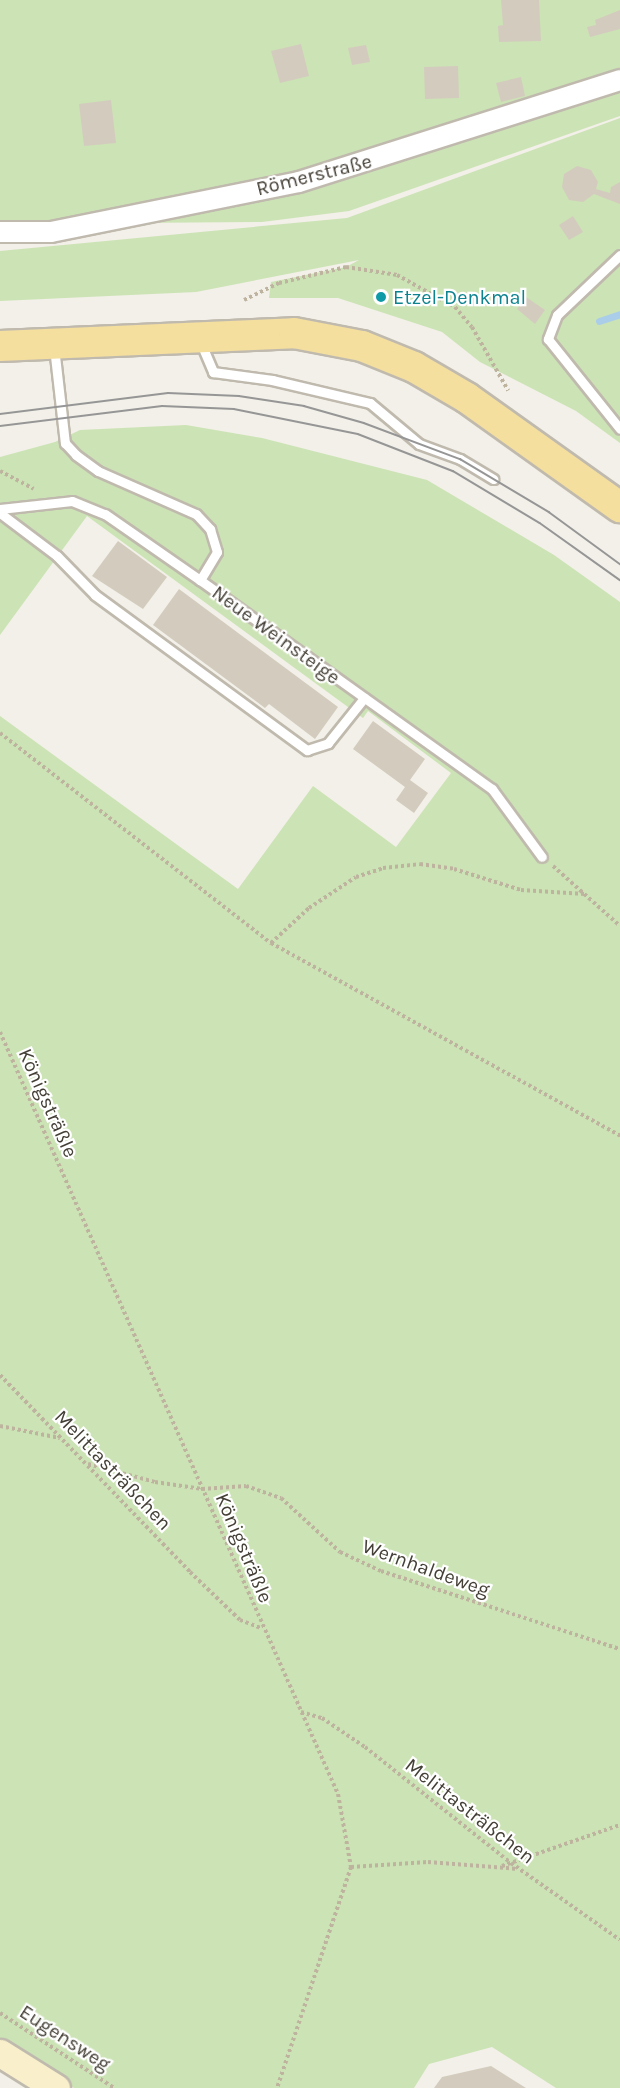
<!DOCTYPE html>
<meta charset="utf-8">
<style>
body{margin:0}
#map{position:relative;width:620px;height:2088px;overflow:hidden;background:#f2f0e8;font-family:Karla,sans-serif}
div>[style]{position:absolute}
[style*='--x']{left:calc(var(--x)*1px);top:calc(var(--y)*1px);width:calc(var(--w)*1px);rotate:calc(var(--a)*1deg)}
.green>*{inset:0;background:#cce3b5}
.stream>*{height:7px;margin:-3.5px;padding:0 3.5px;transform-origin:3.5px;border-radius:3.5px;background:#aacde9}
.building>*{inset:0;background:#d3ccbe}
.path>*{height:4px;margin-top:-2px;transform-origin:0;background:repeating-linear-gradient(90deg,#bdb39e 0 3px,transparent 0 6px)}
.roads{filter:drop-shadow(2px 0 #c0baae) drop-shadow(-2px 0 #c0baae) drop-shadow(0 2px #c0baae) drop-shadow(0 -2px #c0baae)}
.service>*{height:9px;margin:-4.5px;padding:0 4.5px;transform-origin:4.5px;border-radius:4.5px;background:#fff}
.minor>*{height:20px;margin:-10px;padding:0 10px;transform-origin:10px;border-radius:10px;background:#fff}
.secondary>*{height:27px;margin:-13.5px;padding:0 13.5px;transform-origin:13.5px;border-radius:13.5px;background:#f9f0cb}
.primary>*{height:30px;margin:-15px;padding:0 15px;transform-origin:15px;border-radius:15px;background:#f4df9f}
.tram>*{height:1.5px;margin:-0.75px;padding:0 0.75px;transform-origin:0.75px;border-radius:0.75px;background:#969696}
.dots>*{width:16px;height:16px;translate:-50% -50%;box-sizing:border-box;border:3px solid #fff;border-radius:50%}
span{translate:-50% -50%;white-space:nowrap;text-align:center;line-height:1.15;-webkit-text-stroke:4.5px #fff;paint-order:stroke}
.street-label{font-size:20px;color:#454037}
.culture-label{font-size:20px;color:#0d838f}
.left{translate:0 -50%;text-align:left}
</style>
<div id="map">
<div class="green">
<div style="clip-path:polygon(0 0,620px 0,620px 116px,349px 211px,262px 222px,0 224px)"></div>
<div style="clip-path:polygon(620px 118px,620px 443px,576px 411px,480px 362px,442px 332px,338px 298px,269px 298px,271px 282px,346px 267px,359px 260px,196px 292px,0 301px,0 251px,347px 218px)"></div>
<div style="clip-path:polygon(186px 425px,262px 438px,427px 480px,554px 555px,620px 602px,620px 2088px,556px 2088px,492px 2047px,429px 2064px,414px 2088px,74px 2088px,0 2040px,0 716px,238px 889px,313px 786px,396px 847px,451px 773px,368px 711px,363px 718px,87px 516px,0 635px,0 457px,55px 442px,80px 430px)"></div>
</div>
<div class="stream">
<div style="--x:599;--y:321;--w:22;--a:-18"></div>
</div>
<div class="building">
<div style="clip-path:polygon(501px 0,539px 0,541px 41px,499px 42px,498px 26px,503px 25px)"></div>
<div style="clip-path:polygon(620px 10px,620px 29px,590px 37px,587px 27px,596px 25px,595px 20px)"></div>
<div style="clip-path:polygon(301px 44px,309px 76px,280px 83px,271px 51px)"></div>
<div style="clip-path:polygon(366px 45px,370px 62px,352px 65px,348px 48px)"></div>
<div style="clip-path:polygon(458px 66px,459px 98px,425px 99px,424px 67px)"></div>
<div style="clip-path:polygon(521px 77px,525px 96px,501px 102px,496px 83px)"></div>
<div style="clip-path:polygon(111px 100px,116px 143px,84px 146px,79px 104px)"></div>
<div style="clip-path:polygon(577px 166px,591px 170px,598px 182px,596px 189px,610px 193px,611px 187px,620px 182px,620px 204px,594px 194px,583px 202px,569px 200px,562px 187px,564px 174px)"></div>
<div style="clip-path:polygon(573px 216px,583px 232px,569px 240px,559px 225px)"></div>
<div style="clip-path:polygon(526px 297px,545px 310px,535px 324px,517px 309px)"></div>
<div style="clip-path:polygon(118px 541px,167px 577px,143px 609px,92px 576px)"></div>
<div style="clip-path:polygon(179px 589px,338px 707px,315px 739px,269px 704px,265px 708px,153px 625px)"></div>
<div style="clip-path:polygon(373px 721px,425px 759px,410px 780px,428px 793px,414px 813px,396px 800px,405px 787px,353px 749px)"></div>
<div style="clip-path:polygon(491px 2066px,526px 2088px,434px 2088px,442px 2077px)"></div>
</div>
<div class="path">
<div style="--x:244;--y:300;--w:39;--a:-26"></div>
<div style="--x:279;--y:283;--w:69;--a:-13.4"></div>
<div style="--x:346;--y:267;--w:52;--a:8.9"></div>
<div style="--x:397;--y:275;--w:66;--a:28.9"></div>
<div style="--x:455;--y:307;--w:26;--a:50"></div>
<div style="--x:472;--y:327;--w:73;--a:60.3"></div>
<div style="--x:0;--y:471;--w:38;--a:28"></div>
<div style="--x:0;--y:733;--w:343;--a:37.8"></div>
<div style="--x:271;--y:943;--w:399;--a:28.9"></div>
<div style="--x:553;--y:866;--w:90;--a:41.8"></div>
<div style="--x:271;--y:943;--w:52;--a:-42.6"></div>
<div style="--x:309;--y:908;--w:56;--a:-33.4"></div>
<div style="--x:356;--y:877;--w:28;--a:-18"></div>
<div style="--x:383;--y:868;--w:37;--a:-6"></div>
<div style="--x:420;--y:864;--w:34;--a:8"></div>
<div style="--x:454;--y:869;--w:70;--a:17.4"></div>
<div style="--x:521;--y:890;--w:64;--a:3.6"></div>
<div style="--x:0;--y:1032;--w:834;--a:66.08"></div>
<div style="--x:338;--y:1794;--w:74;--a:79.9"></div>
<div style="--x:351;--y:1867;--w:233;--a:108.5"></div>
<div style="--x:0;--y:1375;--w:274;--a:46"></div>
<div style="--x:190;--y:1572;--w:69;--a:43.8"></div>
<div style="--x:240;--y:1620;--w:22;--a:21"></div>
<div style="--x:0;--y:1426;--w:61;--a:11.3"></div>
<div style="--x:88;--y:1464;--w:69;--a:15"></div>
<div style="--x:155;--y:1482;--w:48;--a:8.5"></div>
<div style="--x:202;--y:1489;--w:44;--a:-3.9"></div>
<div style="--x:246;--y:1486;--w:37;--a:19"></div>
<div style="--x:281;--y:1498;--w:80;--a:42.5"></div>
<div style="--x:340;--y:1552;--w:45;--a:24.9"></div>
<div style="--x:381;--y:1571;--w:251;--a:18.1"></div>
<div style="--x:301;--y:1712;--w:22;--a:16"></div>
<div style="--x:322;--y:1718;--w:52;--a:34"></div>
<div style="--x:365;--y:1747;--w:186;--a:38.5"></div>
<div style="--x:511;--y:1863;--w:133;--a:35.2"></div>
<div style="--x:502;--y:1866;--w:125;--a:-19.2"></div>
<div style="--x:351;--y:1867;--w:77;--a:-3.7"></div>
<div style="--x:428;--y:1862;--w:90;--a:4.4"></div>
<div style="--x:0;--y:2013;--w:136;--a:33.3"></div>
</div>
<div class="roads">
<div class="service">
<div style="--x:620;--y:255;--w:87;--a:136.4"></div>
<div style="--x:557;--y:315;--w:26;--a:111"></div>
<div style="--x:548;--y:339;--w:115;--a:51.3"></div>
<div style="--x:200;--y:341;--w:34;--a:67"></div>
<div style="--x:213;--y:372;--w:60;--a:7.7"></div>
<div style="--x:272;--y:380;--w:101;--a:13.2"></div>
<div style="--x:370;--y:403;--w:64;--a:39.9"></div>
<div style="--x:419;--y:444;--w:44;--a:20.1"></div>
<div style="--x:460;--y:459;--w:39;--a:31"></div>
<div style="--x:54;--y:347;--w:97;--a:83.5"></div>
<div style="--x:65;--y:443;--w:16;--a:47"></div>
<div style="--x:76;--y:455;--w:27;--a:36"></div>
<div style="--x:98;--y:471;--w:107;--a:23.7"></div>
<div style="--x:196;--y:514;--w:21;--a:47"></div>
<div style="--x:210;--y:529;--w:24;--a:73"></div>
<div style="--x:217;--y:552;--w:33;--a:121"></div>
<div style="--x:200;--y:580;--w:359;--a:35.6"></div>
<div style="--x:492;--y:789;--w:84;--a:53.7"></div>
<div style="--x:0;--y:509;--w:72;--a:-6.3"></div>
<div style="--x:72;--y:501;--w:35;--a:22"></div>
<div style="--x:105;--y:514;--w:116;--a:34.8"></div>
<div style="--x:0;--y:513;--w:71;--a:37"></div>
<div style="--x:57;--y:556;--w:54;--a:45.7"></div>
<div style="--x:95;--y:595;--w:263;--a:36.2"></div>
<div style="--x:307;--y:750;--w:22;--a:-18"></div>
<div style="--x:328;--y:743;--w:58;--a:-51.3"></div>
</div>
<div class="minor">
<div style="--x:0;--y:232;--w:51;--a:0"></div>
<div style="--x:51;--y:232;--w:253;--a:-11.4"></div>
<div style="--x:299;--y:182;--w:337;--a:-17.6"></div>
</div>
<div class="secondary">
<div style="--x:0;--y:2053;--w:66;--a:32"></div>
</div>
<div class="primary">
<div style="--x:0;--y:346;--w:294;--a:-2.5"></div>
<div style="--x:294;--y:333;--w:69;--a:10.8"></div>
<div style="--x:362;--y:346;--w:56;--a:22"></div>
<div style="--x:414;--y:367;--w:61;--a:30.3"></div>
<div style="--x:467;--y:398;--w:188;--a:35.5"></div>
</div>
</div>
<div class="tram">
<div style="--x:0;--y:414;--w:169;--a:-7.1"></div>
<div style="--x:168;--y:393;--w:71;--a:2.4"></div>
<div style="--x:239;--y:396;--w:66;--a:8.7"></div>
<div style="--x:304;--y:406;--w:62;--a:15.8"></div>
<div style="--x:364;--y:423;--w:103;--a:20.6"></div>
<div style="--x:460;--y:459;--w:104;--a:30.8"></div>
<div style="--x:549;--y:512;--w:88;--a:36.2"></div>
<div style="--x:0;--y:426;--w:163;--a:-7"></div>
<div style="--x:162;--y:406;--w:72;--a:2.4"></div>
<div style="--x:234;--y:409;--w:126;--a:11.4"></div>
<div style="--x:358;--y:434;--w:102;--a:21.3"></div>
<div style="--x:453;--y:471;--w:101;--a:30.9"></div>
<div style="--x:540;--y:523;--w:98;--a:35.5"></div>
</div>
<div class="dots">
<div style="left:381px;top:297px;background:#0f9aa8"></div>
</div>
<div class="street-label">
<span style="left:314px;top:175px;rotate:-14deg">Römerstraße</span>
<span style="left:276px;top:635px;rotate:36deg">Neue Weinsteige</span>
<span style="left:48px;top:1103px;rotate:66deg">Königsträßle</span>
<span style="left:113px;top:1470px;rotate:46deg">Melittasträßchen</span>
<span style="left:244px;top:1548px;rotate:67deg">Königsträßle</span>
<span style="left:426px;top:1568px;rotate:20deg">Wernhaldeweg</span>
<span style="left:470px;top:1811px;rotate:38deg">Melittasträßchen</span>
<span style="left:65px;top:2038px;rotate:33deg">Eugensweg</span>
</div>
<div class="culture-label">
<span class="left" style="left:393px;top:297px">Etzel-Denkmal</span>
</div>
</div>
